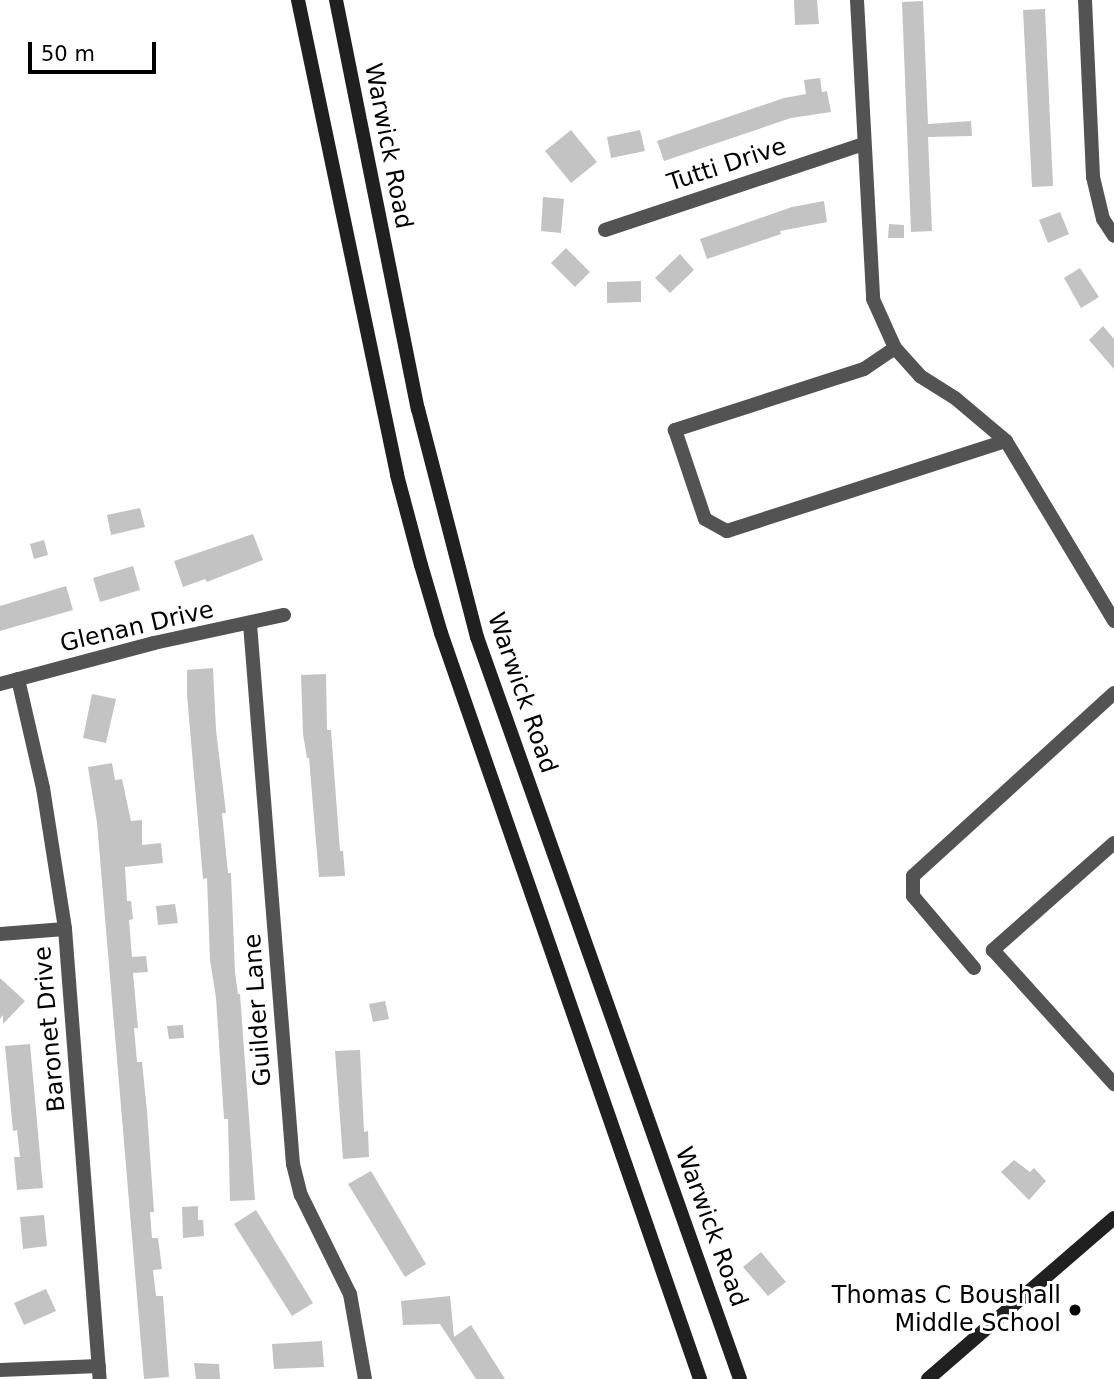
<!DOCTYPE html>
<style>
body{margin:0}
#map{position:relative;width:1114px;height:1379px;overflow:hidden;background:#fff;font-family:"DejaVu Sans",sans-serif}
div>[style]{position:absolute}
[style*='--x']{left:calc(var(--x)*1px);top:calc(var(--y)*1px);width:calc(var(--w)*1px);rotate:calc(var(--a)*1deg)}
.building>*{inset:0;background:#c3c3c3}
.minor>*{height:14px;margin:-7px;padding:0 7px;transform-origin:7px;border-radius:7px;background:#535353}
.secondary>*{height:14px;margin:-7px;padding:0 7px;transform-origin:7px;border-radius:7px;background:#202020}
.dots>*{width:19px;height:19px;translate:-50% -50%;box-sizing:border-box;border:4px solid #fff;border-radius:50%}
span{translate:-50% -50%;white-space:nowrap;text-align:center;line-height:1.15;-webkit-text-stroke:6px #fff;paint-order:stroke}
.street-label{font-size:24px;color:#000}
.poi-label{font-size:24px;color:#000}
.right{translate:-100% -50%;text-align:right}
.scale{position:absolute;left:28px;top:42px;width:128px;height:32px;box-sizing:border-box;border:4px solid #000;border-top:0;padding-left:9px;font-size:21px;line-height:24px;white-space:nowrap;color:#000;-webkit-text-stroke:5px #fff;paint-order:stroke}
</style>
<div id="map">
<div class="building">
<div style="clip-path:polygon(794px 0,817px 0,819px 24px,795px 25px)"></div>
<div style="clip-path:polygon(923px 1px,928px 124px,971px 121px,972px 136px,928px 137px,932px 231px,911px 232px,902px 2px)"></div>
<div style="clip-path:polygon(1045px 9px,1053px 186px,1032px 187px,1023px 10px)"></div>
<div style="clip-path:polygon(820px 78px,822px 92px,827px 91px,831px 112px,791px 118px,664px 161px,657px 141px,784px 98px,806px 94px,804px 80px)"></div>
<div style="clip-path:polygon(571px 130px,597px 162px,571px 183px,545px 151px)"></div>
<div style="clip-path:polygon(640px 130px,645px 151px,611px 158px,607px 137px)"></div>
<div style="clip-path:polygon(543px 197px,564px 199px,561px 233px,541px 231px)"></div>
<div style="clip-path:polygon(824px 201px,827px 222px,780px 231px,781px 234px,707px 259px,700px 239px,792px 207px)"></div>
<div style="clip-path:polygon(1060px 212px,1069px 234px,1048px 243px,1039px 220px)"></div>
<div style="clip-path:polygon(889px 224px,904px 225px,904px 238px,888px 238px)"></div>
<div style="clip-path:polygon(566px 248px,590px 272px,575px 287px,551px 263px)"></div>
<div style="clip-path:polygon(680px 254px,694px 270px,670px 293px,655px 278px)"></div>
<div style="clip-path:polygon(1080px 268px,1099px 297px,1081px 308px,1064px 278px)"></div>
<div style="clip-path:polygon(641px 281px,641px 302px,607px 303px,607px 282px)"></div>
<div style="clip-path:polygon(1103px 326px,1114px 339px,1114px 369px,1089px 340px)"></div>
<div style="clip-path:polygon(140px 508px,145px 527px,111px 535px,107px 515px)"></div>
<div style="clip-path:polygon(253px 534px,263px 560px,207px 582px,205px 579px,183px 587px,174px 561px)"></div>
<div style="clip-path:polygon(44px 540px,48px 555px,34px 559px,30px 544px)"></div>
<div style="clip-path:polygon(133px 566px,140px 590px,100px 602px,93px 578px)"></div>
<div style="clip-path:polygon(66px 586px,73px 610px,0 631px,0 606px)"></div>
<div style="clip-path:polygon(213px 668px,216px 730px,226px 813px,222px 813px,228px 873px,231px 873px,235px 972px,238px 994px,240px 994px,255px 1200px,230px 1201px,228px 1119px,224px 1119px,216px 998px,210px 960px,207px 878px,203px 879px,187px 695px,187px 670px)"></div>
<div style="clip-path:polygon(326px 674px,327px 730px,331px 730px,340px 851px,343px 851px,345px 876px,319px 877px,309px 758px,307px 758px,303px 734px,301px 675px)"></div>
<div style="clip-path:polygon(92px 694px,116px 699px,106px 743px,83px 738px)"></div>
<div style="clip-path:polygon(112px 763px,115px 780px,122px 779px,131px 821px,142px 820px,142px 845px,161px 843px,163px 863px,125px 867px,127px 901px,131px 901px,133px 919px,129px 920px,132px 957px,146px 956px,148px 972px,133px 973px,138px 1028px,134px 1028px,137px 1062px,142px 1062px,147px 1111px,154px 1212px,150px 1212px,152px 1238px,158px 1238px,162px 1269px,153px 1270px,156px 1296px,163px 1296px,169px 1377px,144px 1379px,97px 823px,88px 767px)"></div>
<div style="clip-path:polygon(175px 904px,178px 923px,158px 925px,156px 906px)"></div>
<div style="clip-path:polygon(0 978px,25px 1001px,3px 1024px,3px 1015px,0 1019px)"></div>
<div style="clip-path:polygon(385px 1001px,389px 1019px,373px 1022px,369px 1004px)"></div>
<div style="clip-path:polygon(183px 1025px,184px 1038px,169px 1039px,167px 1026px)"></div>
<div style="clip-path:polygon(30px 1044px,43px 1188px,17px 1190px,14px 1157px,20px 1157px,17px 1130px,13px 1131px,5px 1046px)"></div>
<div style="clip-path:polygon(360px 1050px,364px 1132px,368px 1131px,369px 1157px,343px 1159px,335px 1051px)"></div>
<div style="clip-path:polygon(1014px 1160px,1030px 1172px,1034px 1168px,1046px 1181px,1029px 1200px,1001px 1172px)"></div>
<div style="clip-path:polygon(371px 1171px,426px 1264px,405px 1277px,348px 1184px)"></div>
<div style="clip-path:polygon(198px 1206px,198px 1220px,203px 1220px,204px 1236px,183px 1238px,182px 1207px)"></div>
<div style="clip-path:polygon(256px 1210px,313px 1303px,292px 1316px,234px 1224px)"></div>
<div style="clip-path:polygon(44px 1215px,47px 1246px,23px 1249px,20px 1217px)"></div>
<div style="clip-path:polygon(761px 1252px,786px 1282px,768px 1296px,743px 1267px)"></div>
<div style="clip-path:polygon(46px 1289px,56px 1311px,24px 1325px,14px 1303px)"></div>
<div style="clip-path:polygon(450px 1296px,454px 1337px,471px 1325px,505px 1379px,476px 1379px,440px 1324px,403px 1325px,401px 1301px)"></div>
<div style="clip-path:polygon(322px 1341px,324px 1367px,274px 1369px,272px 1344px)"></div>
<div style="clip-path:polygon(194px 1363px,219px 1364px,220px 1379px,196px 1379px)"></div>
</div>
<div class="minor">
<div style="--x:857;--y:0;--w:299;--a:86.9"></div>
<div style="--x:873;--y:299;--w:54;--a:65.8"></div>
<div style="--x:895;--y:348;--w:38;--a:48"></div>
<div style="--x:920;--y:376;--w:41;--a:32.2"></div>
<div style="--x:955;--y:398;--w:67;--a:40.1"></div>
<div style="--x:1006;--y:441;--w:210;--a:59"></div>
<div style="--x:1085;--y:0;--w:177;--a:87.4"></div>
<div style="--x:1093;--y:177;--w:43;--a:76.6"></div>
<div style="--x:1103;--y:219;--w:20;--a:57"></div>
<div style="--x:605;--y:230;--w:273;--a:-18.4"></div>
<div style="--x:895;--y:348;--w:37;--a:146"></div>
<div style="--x:864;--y:369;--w:199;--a:162.1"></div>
<div style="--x:675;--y:430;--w:94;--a:71.4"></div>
<div style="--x:705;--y:519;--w:25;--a:29"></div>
<div style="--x:727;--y:531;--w:293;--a:-17.9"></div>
<div style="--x:250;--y:624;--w:542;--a:85.45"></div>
<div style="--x:293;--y:1164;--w:32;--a:76"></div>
<div style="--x:301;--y:1195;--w:110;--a:63.7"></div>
<div style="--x:350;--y:1294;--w:86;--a:80"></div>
<div style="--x:18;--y:679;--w:112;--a:77.1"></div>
<div style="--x:43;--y:788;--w:143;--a:81.1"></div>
<div style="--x:65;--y:929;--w:451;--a:85.6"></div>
<div style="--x:0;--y:684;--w:159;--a:-14.9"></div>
<div style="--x:154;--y:643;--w:133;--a:-12.2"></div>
<div style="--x:1114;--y:843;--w:162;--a:138.5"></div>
<div style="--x:993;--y:950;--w:181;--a:47.9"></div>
<div style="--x:0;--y:934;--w:65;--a:-4.4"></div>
<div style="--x:974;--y:968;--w:94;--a:-130.3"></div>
<div style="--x:913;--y:896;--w:20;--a:-90"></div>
<div style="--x:913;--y:876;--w:272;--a:-42.3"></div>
<div style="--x:0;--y:1370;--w:99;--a:-2.3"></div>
</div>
<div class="secondary">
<div style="--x:298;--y:0;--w:485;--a:78.2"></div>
<div style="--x:397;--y:475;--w:93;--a:75.1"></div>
<div style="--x:421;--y:565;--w:71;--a:73.6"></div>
<div style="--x:441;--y:633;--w:790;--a:70.85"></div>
<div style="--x:336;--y:0;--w:417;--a:78.7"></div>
<div style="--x:418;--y:409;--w:236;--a:75.5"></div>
<div style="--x:477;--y:637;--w:787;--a:70.48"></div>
<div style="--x:928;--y:1379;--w:246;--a:-40.9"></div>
</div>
<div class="dots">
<div style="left:1075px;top:1310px;background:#000"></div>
</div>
<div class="street-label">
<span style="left:388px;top:146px;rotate:79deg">Warwick Road</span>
<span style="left:727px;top:165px;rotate:-18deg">Tutti Drive</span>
<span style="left:137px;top:627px;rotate:-13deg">Glenan Drive</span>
<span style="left:522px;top:693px;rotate:71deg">Warwick Road</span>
<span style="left:258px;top:1010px;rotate:-94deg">Guilder Lane</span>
<span style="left:50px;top:1029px;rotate:-95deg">Baronet Drive</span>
<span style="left:711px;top:1227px;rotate:70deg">Warwick Road</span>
</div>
<div class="poi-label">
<span class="right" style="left:1061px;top:1310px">Thomas C Boushall<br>Middle School</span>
</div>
<div class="scale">50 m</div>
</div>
